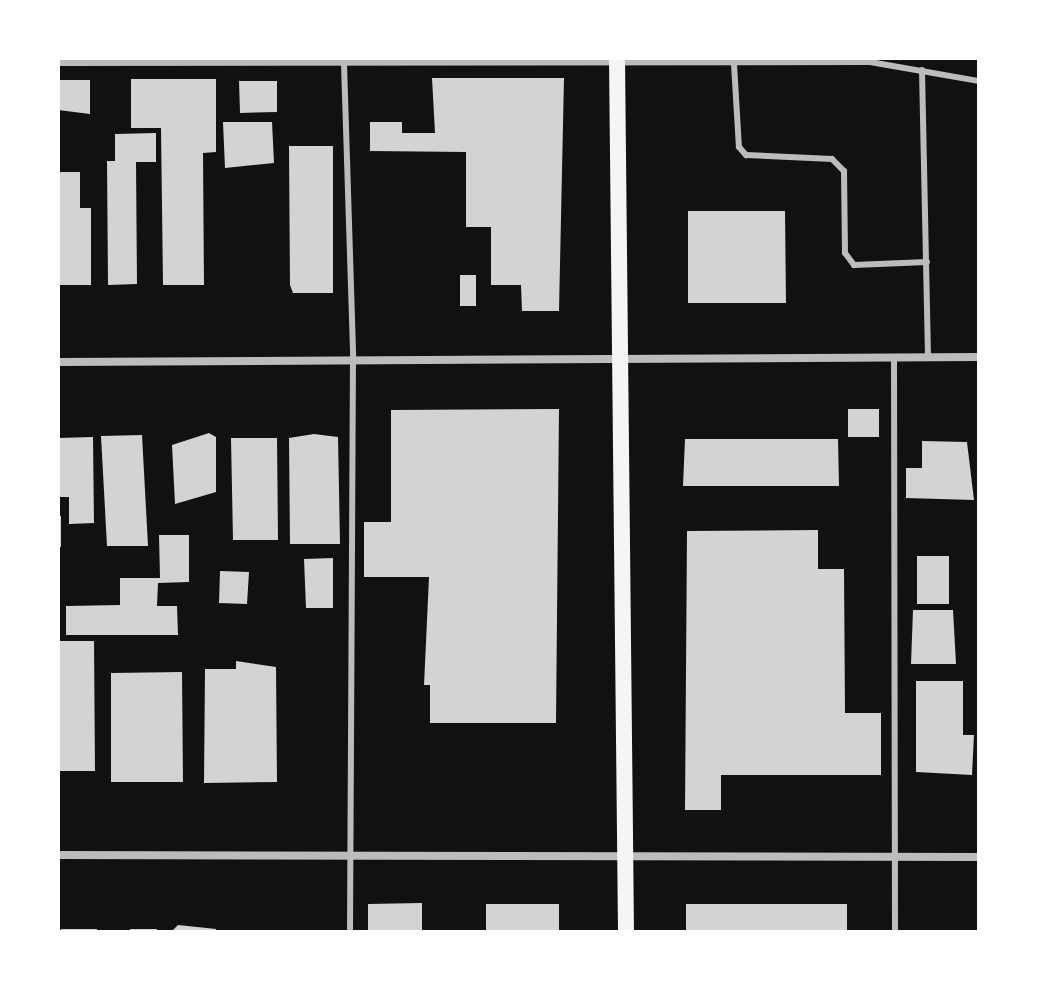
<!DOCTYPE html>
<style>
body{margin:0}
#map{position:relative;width:1037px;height:990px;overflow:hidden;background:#111;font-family:"Zilla Slab",serif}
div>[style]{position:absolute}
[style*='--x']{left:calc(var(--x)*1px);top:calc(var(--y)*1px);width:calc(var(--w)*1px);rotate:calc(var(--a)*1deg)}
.building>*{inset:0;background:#d3d3d3}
.service>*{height:6px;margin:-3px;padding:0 3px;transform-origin:3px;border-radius:3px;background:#bcbcbc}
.minor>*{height:8px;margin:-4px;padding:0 4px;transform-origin:4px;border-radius:4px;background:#bcbcbc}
.secondary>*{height:16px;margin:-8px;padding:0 8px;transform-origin:8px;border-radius:8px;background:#f5f5f5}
span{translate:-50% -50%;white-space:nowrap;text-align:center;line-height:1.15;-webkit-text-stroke:7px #fff;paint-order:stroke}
.frame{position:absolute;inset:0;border:60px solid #fff;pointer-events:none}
</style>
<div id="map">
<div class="building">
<div style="clip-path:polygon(432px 78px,564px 78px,559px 311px,522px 311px,521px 285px,491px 285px,491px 227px,466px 227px,466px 152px,370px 151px,370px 122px,402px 122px,402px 133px,435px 133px)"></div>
<div style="clip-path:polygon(131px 79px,216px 79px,216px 152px,203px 153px,204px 285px,163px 285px,161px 128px,131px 128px)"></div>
<div style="clip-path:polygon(58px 80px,90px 80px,90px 114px,58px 110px)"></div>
<div style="clip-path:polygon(239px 81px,277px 81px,277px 112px,240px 113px)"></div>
<div style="clip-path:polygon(223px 122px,272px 122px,274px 163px,225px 168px)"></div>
<div style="clip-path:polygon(156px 133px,156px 162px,136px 162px,137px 284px,108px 285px,107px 161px,115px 161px,115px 134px)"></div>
<div style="clip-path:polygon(289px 146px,333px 146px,333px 293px,293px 293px,290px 285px)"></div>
<div style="clip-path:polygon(58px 172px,80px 172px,80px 208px,91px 208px,91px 285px,58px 285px)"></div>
<div style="clip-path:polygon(688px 211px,785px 211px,786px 303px,688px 303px)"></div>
<div style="clip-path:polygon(460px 275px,476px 275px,476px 306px,460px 306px)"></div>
<div style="clip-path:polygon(559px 409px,556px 723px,430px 723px,430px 685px,424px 685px,429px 577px,364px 577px,364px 522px,391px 522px,391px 410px)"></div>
<div style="clip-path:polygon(848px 409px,879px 409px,879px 437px,848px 437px)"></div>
<div style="clip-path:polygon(209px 433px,216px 437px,216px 492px,175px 504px,172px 445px)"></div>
<div style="clip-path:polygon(314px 434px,338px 437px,340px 544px,290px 544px,289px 438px)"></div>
<div style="clip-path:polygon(142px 435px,148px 546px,107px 546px,101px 436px)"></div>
<div style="clip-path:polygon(93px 437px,94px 523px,69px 524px,69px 497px,58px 497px,58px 438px)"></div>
<div style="clip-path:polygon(231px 438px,277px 438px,278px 540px,233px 540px)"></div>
<div style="clip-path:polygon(838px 439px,839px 486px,683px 486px,685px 439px)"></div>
<div style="clip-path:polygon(922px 441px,967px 442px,974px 500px,906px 498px,906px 468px,922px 468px)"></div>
<div style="clip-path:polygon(58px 516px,61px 516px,61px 547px,58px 547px)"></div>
<div style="clip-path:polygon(818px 530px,818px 569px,844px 569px,845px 713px,881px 713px,881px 775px,721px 775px,721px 810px,685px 810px,687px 531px)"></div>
<div style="clip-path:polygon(159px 535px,189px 535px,189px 582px,158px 583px,157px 606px,177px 606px,178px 635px,66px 635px,66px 606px,120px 605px,120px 578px,160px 578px)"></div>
<div style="clip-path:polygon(917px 556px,949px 556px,949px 604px,917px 604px)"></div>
<div style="clip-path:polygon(333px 558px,333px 608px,306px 608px,304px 559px)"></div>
<div style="clip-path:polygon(220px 571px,249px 572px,247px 604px,219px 603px)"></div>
<div style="clip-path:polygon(913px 610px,953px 610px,956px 664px,911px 664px)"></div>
<div style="clip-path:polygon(58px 641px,94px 641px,95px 771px,58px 771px)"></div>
<div style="clip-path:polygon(236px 661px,276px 667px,277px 782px,204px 783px,205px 669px,236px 669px)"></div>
<div style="clip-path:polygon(182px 672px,183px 782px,111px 782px,111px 673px)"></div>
<div style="clip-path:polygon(916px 681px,963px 681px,963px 735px,974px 735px,972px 775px,916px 772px)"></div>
<div style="clip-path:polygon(422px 903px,422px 932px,368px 932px,368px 904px)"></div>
<div style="clip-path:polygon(486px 904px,559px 904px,559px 932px,486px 932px)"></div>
<div style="clip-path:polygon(686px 904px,847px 904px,847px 932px,686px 932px)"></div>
<div style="clip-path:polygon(178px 925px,216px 929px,216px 932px,171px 932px)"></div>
<div style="clip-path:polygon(61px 929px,97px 929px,97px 932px,61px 932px)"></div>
<div style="clip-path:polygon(130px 929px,157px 929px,157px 932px,130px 932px)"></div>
</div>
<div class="service">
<div style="--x:58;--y:63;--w:812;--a:-0.07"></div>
<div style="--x:870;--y:62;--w:111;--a:9.9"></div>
<div style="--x:344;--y:64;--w:293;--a:88.2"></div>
<div style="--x:353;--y:357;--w:575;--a:90.3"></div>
<div style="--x:734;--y:64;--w:83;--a:86.6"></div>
<div style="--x:739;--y:147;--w:11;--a:49"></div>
<div style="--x:746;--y:155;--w:86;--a:2.7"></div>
<div style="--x:832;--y:159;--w:17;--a:45"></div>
<div style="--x:844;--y:171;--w:82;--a:89.3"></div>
<div style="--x:845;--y:253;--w:15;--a:53"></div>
<div style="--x:854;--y:265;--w:73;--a:-2.4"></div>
<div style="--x:922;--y:70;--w:287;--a:88.8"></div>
<div style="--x:894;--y:358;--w:574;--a:89.9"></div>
</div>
<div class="minor">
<div style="--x:58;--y:362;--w:921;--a:-0.31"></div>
<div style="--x:58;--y:855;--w:921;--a:0.12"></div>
</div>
<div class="secondary">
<div style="--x:617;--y:58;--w:874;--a:89.41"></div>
</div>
<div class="frame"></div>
</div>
